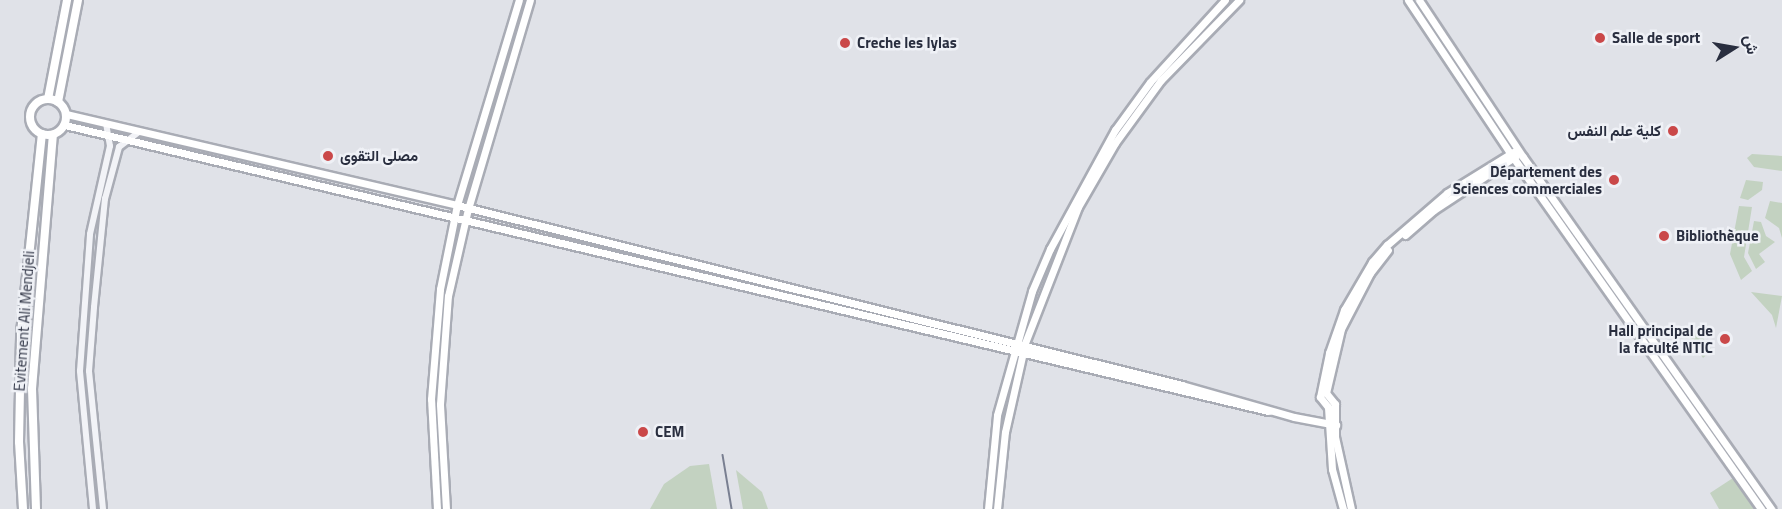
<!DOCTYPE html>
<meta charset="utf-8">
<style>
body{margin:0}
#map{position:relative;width:1782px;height:509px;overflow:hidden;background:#e0e2e8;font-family:"Titillium Web",Vazirmatn,sans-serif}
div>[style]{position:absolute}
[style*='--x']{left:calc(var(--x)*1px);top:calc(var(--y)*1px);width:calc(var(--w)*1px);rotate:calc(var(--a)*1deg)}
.green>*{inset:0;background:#c3d2c1}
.roads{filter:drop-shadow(2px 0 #a9acb5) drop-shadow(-2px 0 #a9acb5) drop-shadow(0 2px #a9acb5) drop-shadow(0 -2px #a9acb5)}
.tertiary>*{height:6px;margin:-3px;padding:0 3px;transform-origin:3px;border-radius:3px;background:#f2f3f7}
.secondary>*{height:7px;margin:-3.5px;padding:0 3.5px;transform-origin:3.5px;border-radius:3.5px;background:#fff}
.trunk>*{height:8px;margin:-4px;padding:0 4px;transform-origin:4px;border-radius:4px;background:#fff}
.trunk>.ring{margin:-4px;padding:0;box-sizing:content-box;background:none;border:8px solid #fff;border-radius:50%}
.tram>*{height:1.5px;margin:-0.75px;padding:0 0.75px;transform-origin:0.75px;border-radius:0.75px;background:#797f91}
.dots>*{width:16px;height:16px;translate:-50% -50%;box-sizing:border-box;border:3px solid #eff1f6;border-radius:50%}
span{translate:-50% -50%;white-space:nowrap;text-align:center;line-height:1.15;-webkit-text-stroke:5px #eff1f6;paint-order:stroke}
.poi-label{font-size:15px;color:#292e3f;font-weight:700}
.left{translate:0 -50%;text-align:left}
.right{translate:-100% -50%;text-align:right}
.street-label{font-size:15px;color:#292e3f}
.north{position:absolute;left:1704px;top:18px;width:60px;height:60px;-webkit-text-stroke:4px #eff1f6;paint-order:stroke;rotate:79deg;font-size:16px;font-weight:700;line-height:24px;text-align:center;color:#292e3f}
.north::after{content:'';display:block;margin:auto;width:21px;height:27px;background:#292e3f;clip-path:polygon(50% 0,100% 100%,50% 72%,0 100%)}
</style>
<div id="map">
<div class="green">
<div style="clip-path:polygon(1752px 154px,1782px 156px,1782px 171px,1754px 167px,1747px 158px)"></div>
<div style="clip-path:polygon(1746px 180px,1763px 182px,1762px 190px,1748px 200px,1740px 198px)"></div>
<div style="clip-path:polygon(1770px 201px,1782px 203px,1782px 238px,1779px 228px,1765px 218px)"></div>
<div style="clip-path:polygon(1739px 206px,1752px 207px,1744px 257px,1752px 271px,1741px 280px,1730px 254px)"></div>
<div style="clip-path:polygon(1754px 221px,1761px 222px,1766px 236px,1775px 242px,1759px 254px,1765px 262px,1756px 269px,1748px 253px)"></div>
<div style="clip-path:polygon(1751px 292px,1782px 296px,1776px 328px,1772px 315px)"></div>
<div style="clip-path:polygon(1698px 331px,1712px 350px,1703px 358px,1689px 337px)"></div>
<div style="clip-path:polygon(709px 464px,717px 509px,650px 509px,664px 484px,690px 466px)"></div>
<div style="clip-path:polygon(736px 470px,762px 492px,768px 509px,743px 509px)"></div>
<div style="clip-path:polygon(1733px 478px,1754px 509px,1719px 509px,1710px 493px)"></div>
</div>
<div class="roads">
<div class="tertiary">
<div style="--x:93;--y:509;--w:139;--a:-95.4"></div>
<div style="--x:80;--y:371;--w:137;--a:-85.8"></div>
<div style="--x:90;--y:234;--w:90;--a:-77.2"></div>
<div style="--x:110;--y:146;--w:22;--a:-100"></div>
<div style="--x:103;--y:509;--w:139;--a:-95.8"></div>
<div style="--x:89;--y:371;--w:64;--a:-85.5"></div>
<div style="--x:94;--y:307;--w:109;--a:-84.2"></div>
<div style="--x:105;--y:199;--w:54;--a:-74.9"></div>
<div style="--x:119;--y:147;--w:25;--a:-37"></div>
</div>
<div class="secondary">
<div style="--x:1408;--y:0;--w:184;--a:56.3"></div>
<div style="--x:1510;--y:153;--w:436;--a:54.8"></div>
<div style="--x:1419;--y:0;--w:188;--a:56.5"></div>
<div style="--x:1523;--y:157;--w:431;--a:54.8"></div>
<div style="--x:66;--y:114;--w:401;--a:13.1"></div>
<div style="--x:457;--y:205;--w:747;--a:13.94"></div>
<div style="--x:1182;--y:385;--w:116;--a:15.9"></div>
<div style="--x:1294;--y:417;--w:43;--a:10.8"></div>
<div style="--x:65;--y:125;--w:1237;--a:13.37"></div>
<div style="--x:1405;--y:235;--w:38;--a:-41"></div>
<div style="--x:1434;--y:210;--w:98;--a:-33.4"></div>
<div style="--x:437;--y:509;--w:110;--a:-93.1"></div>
<div style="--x:431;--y:399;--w:110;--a:-85.3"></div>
<div style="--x:440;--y:289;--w:86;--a:-78.6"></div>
<div style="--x:457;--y:205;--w:214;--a:-73.2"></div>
<div style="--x:446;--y:509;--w:105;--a:-93.3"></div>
<div style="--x:440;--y:404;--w:108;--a:-85.8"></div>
<div style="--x:448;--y:296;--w:89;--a:-77.1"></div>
<div style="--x:468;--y:209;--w:218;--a:-73.5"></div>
<div style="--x:988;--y:509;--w:94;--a:-84.5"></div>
<div style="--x:997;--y:415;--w:129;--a:-74.2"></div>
<div style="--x:1032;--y:291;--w:46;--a:-66.8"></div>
<div style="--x:1050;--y:249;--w:136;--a:-61.4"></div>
<div style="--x:1115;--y:130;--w:59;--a:-53.9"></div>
<div style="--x:1150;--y:82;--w:111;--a:-47.6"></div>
<div style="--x:997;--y:509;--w:77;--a:-84.1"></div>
<div style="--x:1005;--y:432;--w:91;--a:-77.3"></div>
<div style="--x:1025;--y:343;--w:146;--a:-68.7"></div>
<div style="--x:1078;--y:207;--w:74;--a:-60"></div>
<div style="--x:1115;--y:143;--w:78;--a:-53.9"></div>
<div style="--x:1161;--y:80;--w:112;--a:-45.7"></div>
<div style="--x:1343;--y:509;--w:41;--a:-105.4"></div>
<div style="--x:1332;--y:469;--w:62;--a:-93.7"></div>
<div style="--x:1328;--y:407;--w:13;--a:-129"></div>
<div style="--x:1320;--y:397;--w:45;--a:-78.4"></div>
<div style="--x:1329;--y:353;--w:46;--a:-70.8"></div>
<div style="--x:1344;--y:310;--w:56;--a:-59.7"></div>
<div style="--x:1372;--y:262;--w:23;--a:-49"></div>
<div style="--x:1387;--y:245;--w:79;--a:-40.9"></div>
<div style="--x:1447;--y:193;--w:78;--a:-31.8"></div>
<div style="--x:1351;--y:509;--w:74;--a:-102.5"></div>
<div style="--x:1335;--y:437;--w:33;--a:-90"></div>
<div style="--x:1335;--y:404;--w:14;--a:-129"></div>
<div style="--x:1326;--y:393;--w:66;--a:-76.8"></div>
<div style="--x:1341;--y:329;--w:63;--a:-62.6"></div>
<div style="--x:1370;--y:273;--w:29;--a:-52"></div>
</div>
<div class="trunk">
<div class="ring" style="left:30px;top:99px;width:28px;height:28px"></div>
<div style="--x:48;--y:99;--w:101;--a:-79.1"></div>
<div style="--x:58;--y:102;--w:104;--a:-78.9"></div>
<div style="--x:23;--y:509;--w:67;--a:-93.4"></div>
<div style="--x:19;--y:442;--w:109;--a:-88.9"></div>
<div style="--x:21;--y:333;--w:200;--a:-84"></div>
<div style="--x:36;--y:509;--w:120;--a:-91.9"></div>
<div style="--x:32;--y:389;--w:255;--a:-85.3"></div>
</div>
</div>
<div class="tram">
<div style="--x:723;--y:455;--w:55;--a:80.5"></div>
</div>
<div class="dots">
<div style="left:1600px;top:38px;background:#ca4849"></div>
<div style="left:845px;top:43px;background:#ca4849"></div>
<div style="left:1673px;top:131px;background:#ca4849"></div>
<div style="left:328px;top:156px;background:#ca4849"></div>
<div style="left:1614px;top:180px;background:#ca4849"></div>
<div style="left:1664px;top:236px;background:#ca4849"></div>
<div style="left:1725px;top:339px;background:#ca4849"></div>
<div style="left:643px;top:432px;background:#ca4849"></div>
</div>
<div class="poi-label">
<span class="left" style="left:1612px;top:38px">Salle de sport</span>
<span class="left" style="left:857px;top:43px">Creche les lylas</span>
<span class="right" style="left:1661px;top:131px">كلية علم النفس</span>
<span class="left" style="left:340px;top:156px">مصلى التقوى</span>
<span class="right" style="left:1602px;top:180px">Département des<br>Sciences commerciales</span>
<span class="left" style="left:1676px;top:236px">Bibliothèque</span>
<span class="right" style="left:1713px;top:339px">Hall principal de<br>la faculté NTIC</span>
<span class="left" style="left:655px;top:432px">CEM</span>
</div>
<div class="street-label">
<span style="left:24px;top:321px;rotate:-86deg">Evitement Ali Mendjeli</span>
</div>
<div class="north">ش</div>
</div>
